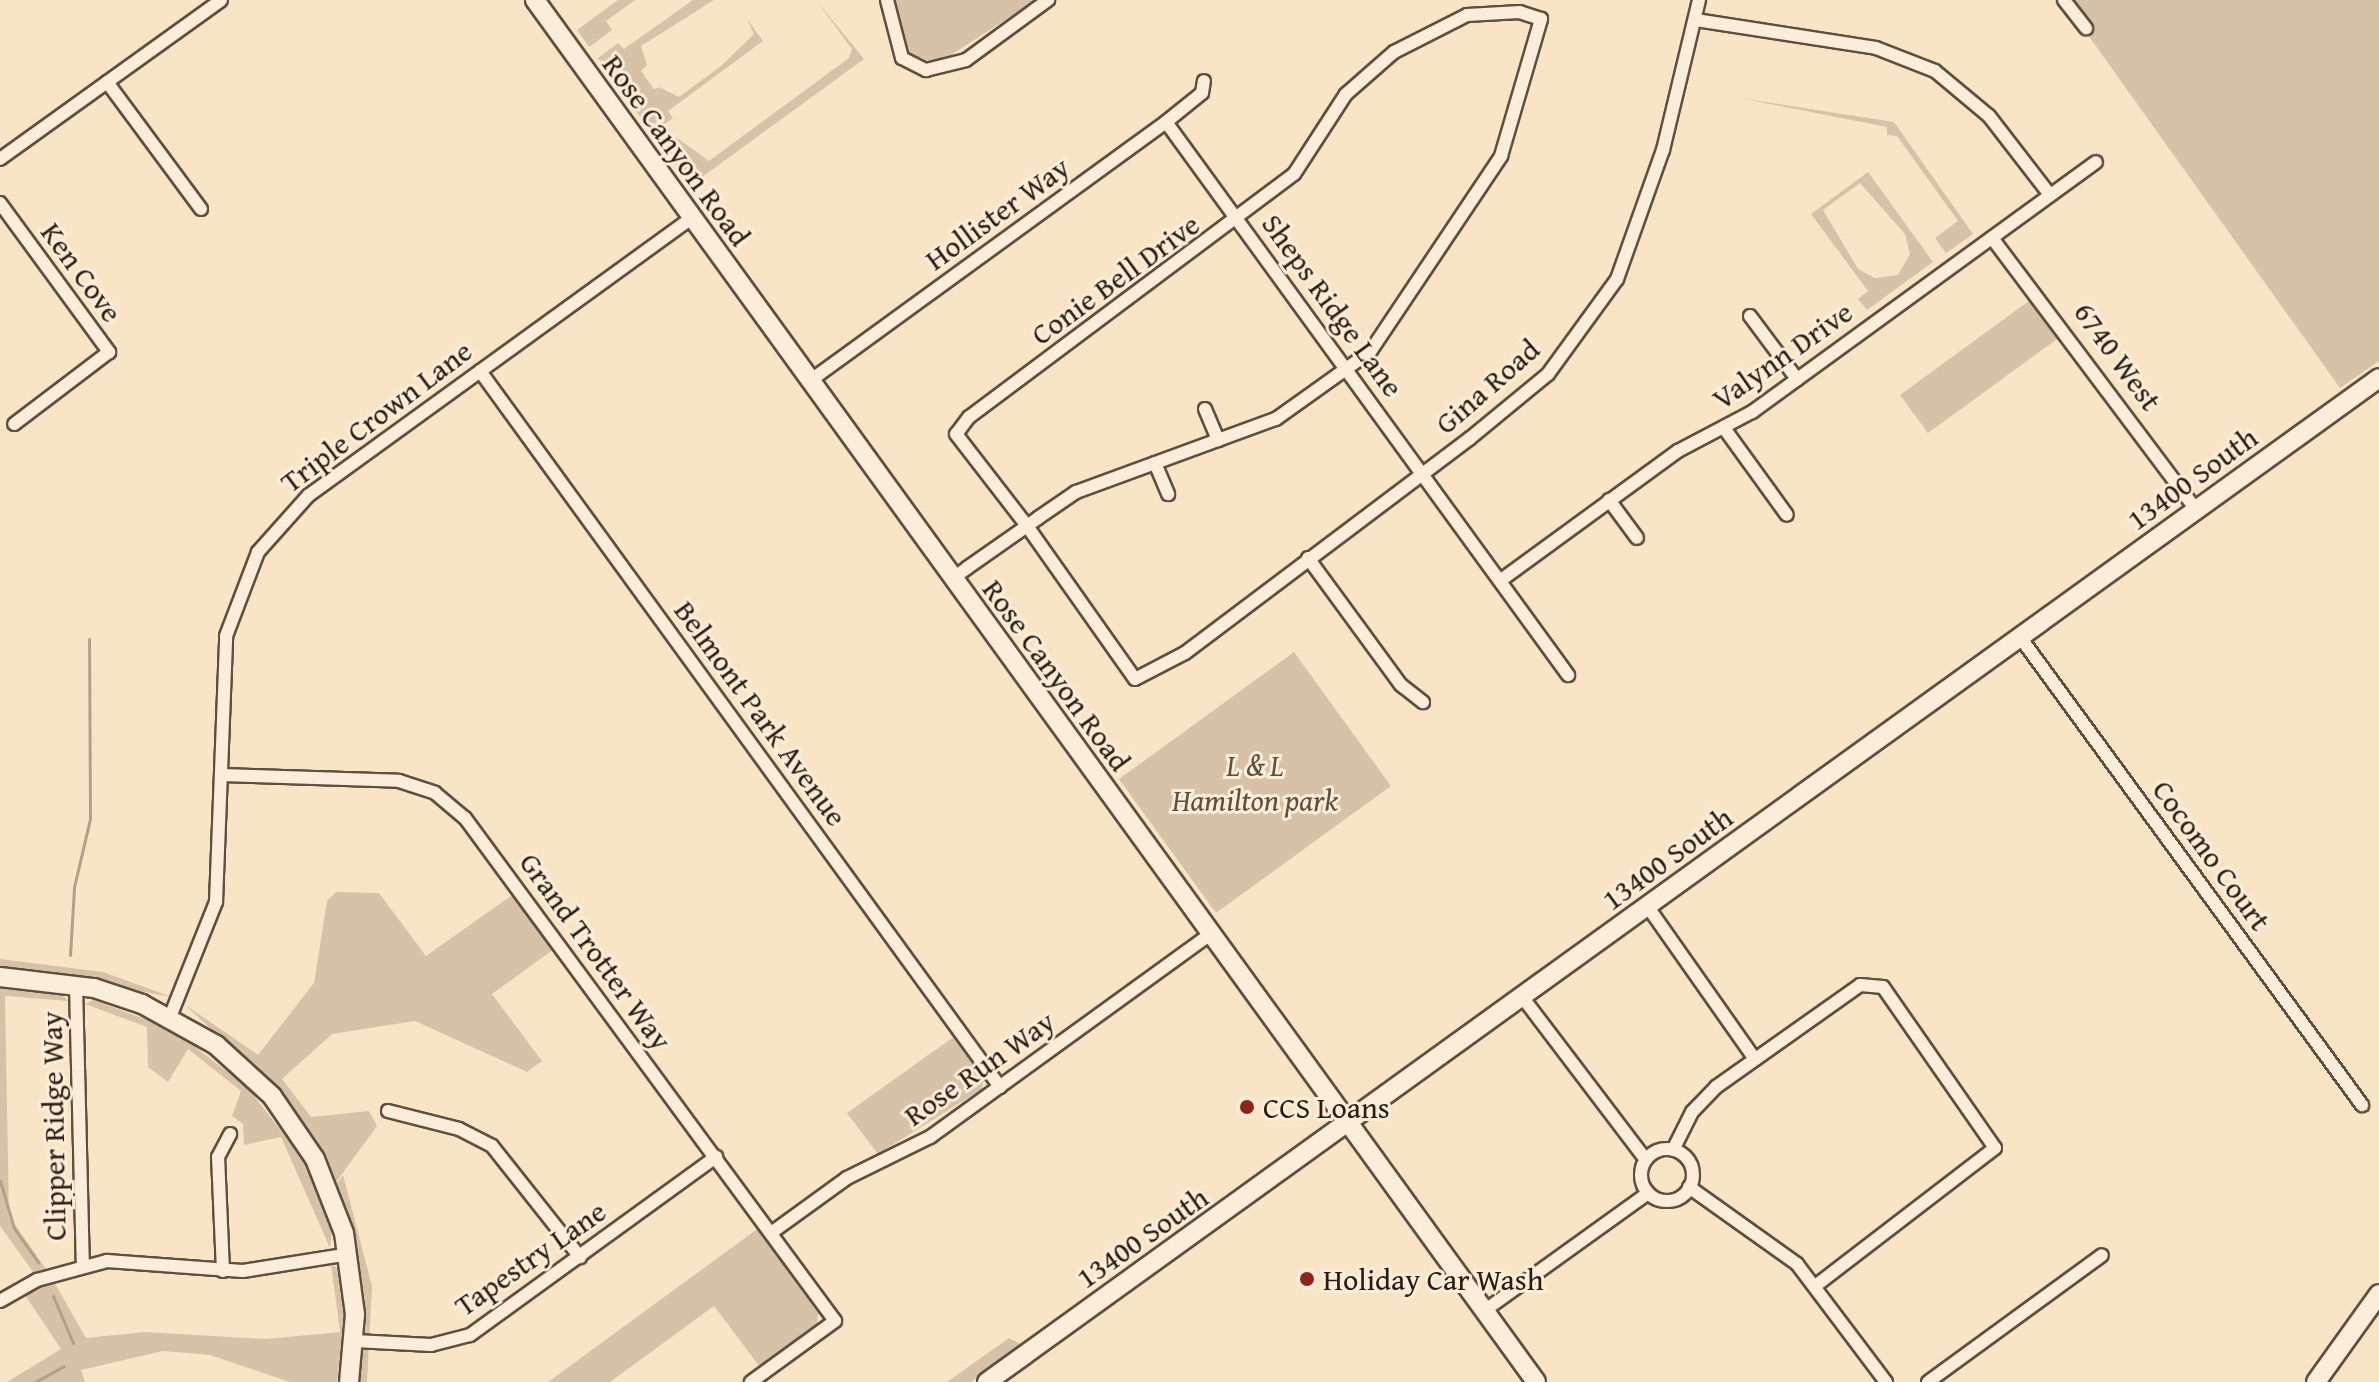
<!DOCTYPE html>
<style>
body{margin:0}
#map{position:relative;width:2379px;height:1382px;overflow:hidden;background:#fae4c6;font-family:"Gentium Book Plus",serif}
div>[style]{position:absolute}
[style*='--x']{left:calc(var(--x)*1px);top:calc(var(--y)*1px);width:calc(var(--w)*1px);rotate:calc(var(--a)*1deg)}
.green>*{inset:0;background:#d7c2a7}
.stream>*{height:3px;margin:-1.5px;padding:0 1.5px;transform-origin:1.5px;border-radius:1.5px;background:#b3a088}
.roads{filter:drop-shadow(2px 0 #5e4f3e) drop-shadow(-2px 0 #5e4f3e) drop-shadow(0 2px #5e4f3e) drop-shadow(0 -2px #5e4f3e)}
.street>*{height:12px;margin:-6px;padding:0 6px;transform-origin:6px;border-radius:6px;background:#fcedda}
.street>.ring{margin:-6px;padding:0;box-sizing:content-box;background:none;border:12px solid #fcedda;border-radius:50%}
.secondary>*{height:18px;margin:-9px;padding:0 9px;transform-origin:9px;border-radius:9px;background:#fcedda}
.dots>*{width:22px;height:22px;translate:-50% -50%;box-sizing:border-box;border:4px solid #fcedda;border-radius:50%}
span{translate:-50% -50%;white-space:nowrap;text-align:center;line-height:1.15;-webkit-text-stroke:6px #fcedda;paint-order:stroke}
.street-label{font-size:30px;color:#2a1d10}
.park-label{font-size:30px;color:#5e4f3d;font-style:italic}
.poi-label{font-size:30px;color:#2a1d10}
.left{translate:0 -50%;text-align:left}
</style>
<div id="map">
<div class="green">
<div style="clip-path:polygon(618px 0,635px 0,606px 21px,612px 30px,589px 47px,577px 30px)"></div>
<div style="clip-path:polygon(693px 0,714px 0,641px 46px,647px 65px,641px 71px,654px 89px,661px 87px,654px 94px,661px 88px,679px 97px,721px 66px,754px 34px,747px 19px,763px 41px,668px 111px,673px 118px,652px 133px,598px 58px,618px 43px,624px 49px)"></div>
<div style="clip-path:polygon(816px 0,864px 59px,691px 185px,663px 148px,677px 138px,709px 161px,849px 58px,852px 49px)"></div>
<div style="clip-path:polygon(894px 0,1036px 0,937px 64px,910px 54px,900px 41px)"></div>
<div style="clip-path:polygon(2063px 0,2379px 0,2379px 361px,2340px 388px)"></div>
<div style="clip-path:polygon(1740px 98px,1894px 122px,1973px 234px,1946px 253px,1935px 238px,1958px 221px,1897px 136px,1887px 135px,1887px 127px)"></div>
<div style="clip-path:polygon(evenodd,1868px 172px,1933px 262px,1867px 310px,1858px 299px,1868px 291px,1811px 214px,1868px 172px,1860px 183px,1905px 234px,1910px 254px,1898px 275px,1875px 278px,1858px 269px,1823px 210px,1860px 183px)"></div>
<div style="clip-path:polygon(2033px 298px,2061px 336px,1928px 433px,1900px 395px)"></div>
<div style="clip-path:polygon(1294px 652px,1391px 786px,1216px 913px,1119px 779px)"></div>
<div style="clip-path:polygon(336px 892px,379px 893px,426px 956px,515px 893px,554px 949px,492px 994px,542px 1061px,527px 1072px,415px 1021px,332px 1034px,282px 1079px,311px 1117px,369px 1111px,377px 1126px,336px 1182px,292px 1104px,184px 1004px,258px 1055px,314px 983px,327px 901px)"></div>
<div style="clip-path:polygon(0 959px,103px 972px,172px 997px,0 966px)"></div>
<div style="clip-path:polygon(0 987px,58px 992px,69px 1001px,5px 996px,9px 1216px,46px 1269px,34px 1273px,0 1226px)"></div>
<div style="clip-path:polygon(93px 1000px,172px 1029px,247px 1087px,303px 1159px,332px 1228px,330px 1248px,281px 1137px,244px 1145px,243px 1124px,232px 1116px,241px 1091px,188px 1049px,168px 1082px,148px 1067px,147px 1027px,85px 1004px)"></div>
<div style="clip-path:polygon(955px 1036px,984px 1078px,982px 1089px,878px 1154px,847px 1113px)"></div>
<div style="clip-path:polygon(343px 1175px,372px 1286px,367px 1382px,359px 1382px,365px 1300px,337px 1183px)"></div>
<div style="clip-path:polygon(760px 1227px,819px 1307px,817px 1325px,760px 1367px,714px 1306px,610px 1382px,548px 1382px)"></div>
<div style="clip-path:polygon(331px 1264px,340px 1270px,345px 1311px,337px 1382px,290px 1382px,210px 1355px,163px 1351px,81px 1370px,85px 1382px,7px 1382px,61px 1349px,25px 1295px,54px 1282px,86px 1338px,145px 1332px,266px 1339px,340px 1332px)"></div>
<div style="clip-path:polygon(1009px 1338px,1022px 1345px,971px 1382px,947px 1382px)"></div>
</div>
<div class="stream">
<div style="--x:70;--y:955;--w:68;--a:-86.6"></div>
<div style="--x:74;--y:887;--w:70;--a:-76.8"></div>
<div style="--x:90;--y:819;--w:180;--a:-90.3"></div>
<div style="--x:0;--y:1181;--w:49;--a:73.4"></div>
<div style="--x:14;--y:1228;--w:42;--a:54.8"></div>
<div style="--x:53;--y:1296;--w:51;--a:66.9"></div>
<div style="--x:35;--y:1382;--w:33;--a:-29"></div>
</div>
<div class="roads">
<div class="street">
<div style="--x:887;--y:0;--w:60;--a:75.5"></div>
<div style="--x:902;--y:58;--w:27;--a:27"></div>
<div style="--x:926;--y:70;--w:41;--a:-14"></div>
<div style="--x:966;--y:60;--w:102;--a:-36.2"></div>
<div style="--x:2064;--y:0;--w:36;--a:52"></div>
<div style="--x:1696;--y:20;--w:182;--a:8.8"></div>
<div style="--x:1876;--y:48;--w:63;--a:21.3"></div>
<div style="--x:1935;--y:71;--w:70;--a:39.8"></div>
<div style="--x:1989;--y:116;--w:100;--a:52.3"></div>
<div style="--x:107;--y:82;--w:158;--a:53.5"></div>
<div style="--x:1166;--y:122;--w:684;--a:53.98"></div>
<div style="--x:0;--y:159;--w:272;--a:-35.7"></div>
<div style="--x:0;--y:203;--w:185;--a:53.8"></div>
<div style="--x:109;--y:352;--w:119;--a:142.8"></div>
<div style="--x:1992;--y:238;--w:340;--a:53.1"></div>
<div style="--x:1750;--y:316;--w:79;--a:53.3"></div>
<div style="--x:480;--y:371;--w:885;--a:54.01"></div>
<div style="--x:811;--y:380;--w:439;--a:-36"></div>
<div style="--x:1166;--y:122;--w:46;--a:-38.9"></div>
<div style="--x:1202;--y:93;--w:12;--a:-81"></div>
<div style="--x:1205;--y:409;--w:34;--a:67"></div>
<div style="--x:1724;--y:428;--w:107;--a:54.1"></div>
<div style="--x:1155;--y:463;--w:34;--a:67"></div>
<div style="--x:1609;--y:500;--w:47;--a:53.6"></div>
<div style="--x:1308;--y:558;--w:157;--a:53.8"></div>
<div style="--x:1401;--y:685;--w:28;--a:38"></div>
<div style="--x:952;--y:579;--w:19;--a:-36"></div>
<div style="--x:967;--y:568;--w:73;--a:-35"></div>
<div style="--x:1027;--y:526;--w:14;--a:-36"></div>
<div style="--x:1038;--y:518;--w:46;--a:-34.4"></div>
<div style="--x:1076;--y:492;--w:213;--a:-20.1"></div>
<div style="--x:1276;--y:419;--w:115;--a:-35.5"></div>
<div style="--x:1370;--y:352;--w:236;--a:-56.2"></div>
<div style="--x:1501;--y:156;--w:143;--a:-73.7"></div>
<div style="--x:1541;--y:19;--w:22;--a:-162"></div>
<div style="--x:1520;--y:12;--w:53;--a:176.8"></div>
<div style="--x:1467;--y:15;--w:82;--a:153.1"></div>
<div style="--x:1394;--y:52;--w:64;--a:138.8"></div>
<div style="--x:1346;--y:94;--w:95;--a:123"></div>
<div style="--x:1294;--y:174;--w:406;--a:143.2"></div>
<div style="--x:969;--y:417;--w:21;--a:127"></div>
<div style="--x:956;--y:434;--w:116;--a:52.3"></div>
<div style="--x:1027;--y:526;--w:187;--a:54.8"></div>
<div style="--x:1135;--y:679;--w:56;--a:-27.5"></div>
<div style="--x:1185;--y:653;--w:356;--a:-37"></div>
<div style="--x:1469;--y:439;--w:102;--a:-39.4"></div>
<div style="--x:1548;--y:374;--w:117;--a:-54"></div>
<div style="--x:1617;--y:279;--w:137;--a:-70.4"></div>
<div style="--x:1663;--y:150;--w:154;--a:-76.5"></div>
<div style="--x:1501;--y:580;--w:219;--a:-36.1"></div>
<div style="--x:1678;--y:451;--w:84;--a:-27.8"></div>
<div style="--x:1752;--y:412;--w:425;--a:-36"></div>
<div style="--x:2020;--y:637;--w:580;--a:53.84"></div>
<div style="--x:222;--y:775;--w:177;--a:1.9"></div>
<div style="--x:399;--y:781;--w:38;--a:18"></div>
<div style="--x:435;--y:793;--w:39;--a:40"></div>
<div style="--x:465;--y:818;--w:624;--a:53.66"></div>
<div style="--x:835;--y:1321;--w:104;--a:144"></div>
<div style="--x:1648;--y:907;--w:186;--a:54.9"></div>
<div style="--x:76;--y:985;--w:281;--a:88.6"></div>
<div style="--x:1523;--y:998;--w:203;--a:52.8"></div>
<div style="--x:170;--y:1017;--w:124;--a:-68.2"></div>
<div style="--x:216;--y:902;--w:266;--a:-87.8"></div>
<div style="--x:226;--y:636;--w:90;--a:-69.1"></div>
<div style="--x:258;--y:552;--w:76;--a:-48.2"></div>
<div style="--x:309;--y:495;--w:472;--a:-35.9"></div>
<div style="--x:388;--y:1111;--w:73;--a:14.2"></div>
<div style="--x:459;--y:1129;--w:37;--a:27"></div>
<div style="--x:492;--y:1146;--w:142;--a:51.6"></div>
<div class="ring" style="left:1641px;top:1149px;width:40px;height:40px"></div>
<div style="--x:1673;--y:1150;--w:42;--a:-63.4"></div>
<div style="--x:1692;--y:1112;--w:35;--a:-46"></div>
<div style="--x:1716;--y:1087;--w:176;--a:-35.3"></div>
<div style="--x:1860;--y:985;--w:23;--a:5"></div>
<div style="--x:1883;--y:987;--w:196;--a:55.2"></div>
<div style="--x:1995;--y:1148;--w:227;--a:142.5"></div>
<div style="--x:1689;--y:1187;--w:133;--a:35.5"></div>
<div style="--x:1797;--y:1264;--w:148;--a:53"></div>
<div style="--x:771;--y:1233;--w:94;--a:-35.9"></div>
<div style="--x:847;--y:1178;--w:93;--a:-26.3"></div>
<div style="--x:930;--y:1137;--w:346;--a:-35.9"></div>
<div style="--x:223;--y:1271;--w:114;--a:-92.5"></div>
<div style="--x:218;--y:1157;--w:26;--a:-62"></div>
<div style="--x:0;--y:1301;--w:43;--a:-29.6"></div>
<div style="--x:37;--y:1280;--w:73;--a:-15.2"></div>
<div style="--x:107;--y:1261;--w:136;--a:4.2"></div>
<div style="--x:243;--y:1271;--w:107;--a:-9.1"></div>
<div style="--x:1484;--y:1311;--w:202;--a:-35.7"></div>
<div style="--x:355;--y:1341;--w:76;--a:3"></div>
<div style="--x:431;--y:1345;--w:40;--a:-14.4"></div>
<div style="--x:470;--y:1335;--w:304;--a:-35.9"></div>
<div style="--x:1928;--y:1382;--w:215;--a:-36.1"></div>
</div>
<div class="secondary">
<div style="--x:535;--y:0;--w:1706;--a:54.08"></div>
<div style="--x:0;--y:977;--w:95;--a:6.7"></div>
<div style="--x:94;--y:988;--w:51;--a:18.4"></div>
<div style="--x:142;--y:1004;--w:85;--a:29"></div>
<div style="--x:216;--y:1045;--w:76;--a:42.3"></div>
<div style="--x:272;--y:1096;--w:76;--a:55.7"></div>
<div style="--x:315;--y:1159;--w:79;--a:68.6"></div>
<div style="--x:344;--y:1233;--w:82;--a:82.3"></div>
<div style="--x:355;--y:1314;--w:68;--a:95"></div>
<div style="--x:987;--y:1382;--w:1716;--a:-35.8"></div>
<div style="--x:2316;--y:1382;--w:108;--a:-54.4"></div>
</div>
</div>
<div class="dots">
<div style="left:1247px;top:1107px;background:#8f2418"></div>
<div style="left:1307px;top:1279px;background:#8f2418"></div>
</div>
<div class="street-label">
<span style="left:677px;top:150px;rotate:54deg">Rose Canyon Road</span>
<span style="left:997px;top:213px;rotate:-36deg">Hollister Way</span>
<span style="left:82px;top:272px;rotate:54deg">Ken Cove</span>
<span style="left:1115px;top:279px;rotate:-36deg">Conie Bell Drive</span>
<span style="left:1333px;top:305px;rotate:54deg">Sheps Ridge Lane</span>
<span style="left:1782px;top:355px;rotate:-35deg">Valynn Drive</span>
<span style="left:2118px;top:356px;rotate:54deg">6740 West</span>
<span style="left:1487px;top:386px;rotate:-41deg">Gina Road</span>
<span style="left:376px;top:416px;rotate:-37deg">Triple Crown Lane</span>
<span style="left:2192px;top:478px;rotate:-36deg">13400 South</span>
<span style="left:1057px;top:675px;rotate:54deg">Rose Canyon Road</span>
<span style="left:761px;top:713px;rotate:54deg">Belmont Park Avenue</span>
<span style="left:2212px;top:855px;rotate:54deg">Cocomo Court</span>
<span style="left:1667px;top:858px;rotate:-36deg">13400 South</span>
<span style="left:596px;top:951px;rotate:54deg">Grand Trotter Way</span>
<span style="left:979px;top:1068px;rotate:-35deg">Rose Run Way</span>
<span style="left:53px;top:1126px;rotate:-91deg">Clipper Ridge Way</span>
<span style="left:1142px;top:1237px;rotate:-35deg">13400 South</span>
<span style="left:530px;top:1258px;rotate:-35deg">Tapestry Lane</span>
</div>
<div class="park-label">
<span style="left:1255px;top:782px">L &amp; L<br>Hamilton park</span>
</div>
<div class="poi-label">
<span class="left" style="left:1263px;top:1107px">CCS Loans</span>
<span class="left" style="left:1323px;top:1279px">Holiday Car Wash</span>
</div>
</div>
